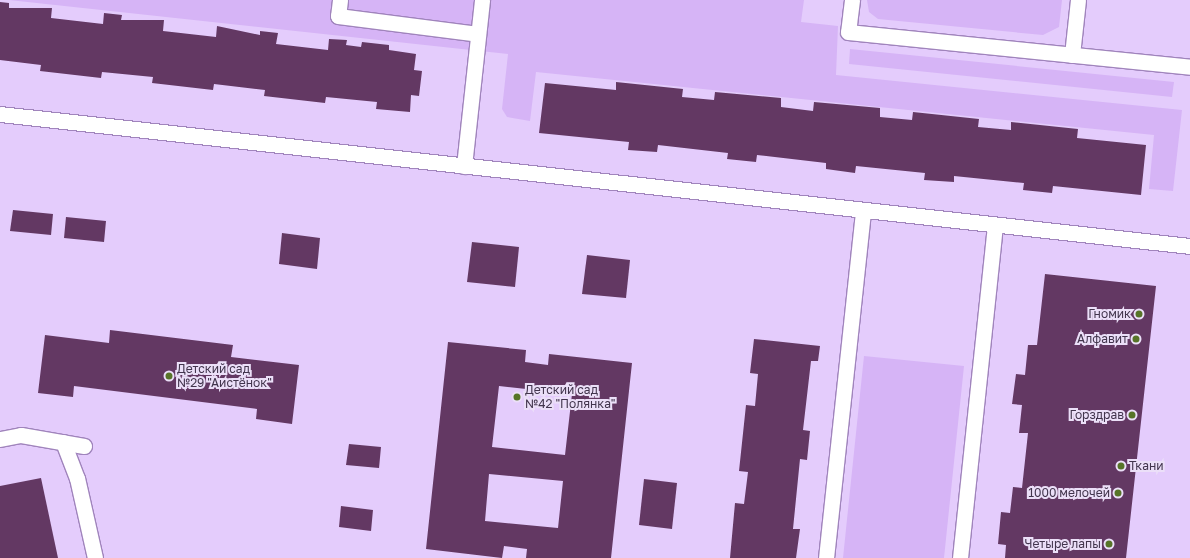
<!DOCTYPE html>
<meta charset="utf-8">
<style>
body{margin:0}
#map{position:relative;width:1190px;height:558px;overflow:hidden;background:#e4ccfc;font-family:"Golos Text",sans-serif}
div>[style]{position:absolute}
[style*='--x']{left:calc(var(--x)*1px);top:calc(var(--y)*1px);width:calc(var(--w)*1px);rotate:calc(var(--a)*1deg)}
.green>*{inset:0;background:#d6b4f6}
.building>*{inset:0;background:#633863}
.roads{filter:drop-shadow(1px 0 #a084bc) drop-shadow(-1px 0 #a084bc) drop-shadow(0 1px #a084bc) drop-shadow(0 -1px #a084bc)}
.lane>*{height:15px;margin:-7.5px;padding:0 7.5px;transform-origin:7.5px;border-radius:7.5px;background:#fff}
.dots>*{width:11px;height:11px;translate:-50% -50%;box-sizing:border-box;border:2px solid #ebdff8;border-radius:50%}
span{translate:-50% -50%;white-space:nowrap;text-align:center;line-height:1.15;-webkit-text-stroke:4px #ebdff8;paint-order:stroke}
.poi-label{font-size:12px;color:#42354d}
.right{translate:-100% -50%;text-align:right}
.left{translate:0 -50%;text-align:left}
</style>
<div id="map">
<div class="green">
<div style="clip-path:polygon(9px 0,804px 0,801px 22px,838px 26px,836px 75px,1182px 110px,1173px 191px,1149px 189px,1154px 135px,536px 72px,530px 121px,507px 117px,502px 109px,508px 54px)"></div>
<div style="clip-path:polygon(867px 0,1062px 0,1059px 27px,1043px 35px,878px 19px,869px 12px)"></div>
<div style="clip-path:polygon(850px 49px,1174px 82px,1172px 97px,849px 64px)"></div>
<div style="clip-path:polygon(864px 356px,964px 366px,944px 558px,843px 558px)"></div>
</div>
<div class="building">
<div style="clip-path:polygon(0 2px,9px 3px,9px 8px,52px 8px,51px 18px,103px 24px,104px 13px,122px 15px,121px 20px,164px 20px,163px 31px,216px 37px,217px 26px,260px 35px,260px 31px,278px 33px,276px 44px,328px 50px,329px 39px,347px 40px,346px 45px,361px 47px,362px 42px,389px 45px,389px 50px,416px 54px,414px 70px,422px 71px,419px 96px,411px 95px,410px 112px,376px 109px,377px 102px,326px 97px,325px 103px,264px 96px,265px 90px,214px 84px,213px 90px,152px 83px,153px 77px,102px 72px,101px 78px,40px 71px,41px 65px,0 60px)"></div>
<div style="clip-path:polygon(616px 82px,683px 89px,682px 97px,714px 100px,715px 92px,781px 98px,781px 107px,813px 111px,814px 102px,880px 108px,880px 117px,912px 120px,913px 112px,979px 119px,978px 127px,1011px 130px,1011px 122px,1078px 129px,1077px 138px,1146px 145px,1141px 195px,1053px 186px,1052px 193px,1023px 190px,1024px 183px,954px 176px,954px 182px,924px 180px,925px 173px,856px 166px,855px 173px,826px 169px,826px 163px,757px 155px,756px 162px,727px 159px,728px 153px,658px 145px,657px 152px,628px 150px,629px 142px,539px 133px,545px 83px,616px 90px)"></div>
<div style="clip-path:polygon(13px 210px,53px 214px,51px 235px,10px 231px)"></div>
<div style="clip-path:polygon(66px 217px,106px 221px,104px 242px,64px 238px)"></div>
<div style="clip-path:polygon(282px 233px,320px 238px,317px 269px,279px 264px)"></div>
<div style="clip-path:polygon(472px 242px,519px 247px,515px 287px,467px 282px)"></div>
<div style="clip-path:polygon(587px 255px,630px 260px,626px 298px,582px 294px)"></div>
<div style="clip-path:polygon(1045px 274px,1156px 286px,1126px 558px,1005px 558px,1006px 545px,998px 544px,1001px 512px,1010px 513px,1013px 487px,1022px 488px,1028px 433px,1019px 433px,1022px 405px,1012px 404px,1016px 374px,1025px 375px,1028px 345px,1037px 345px)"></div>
<div style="clip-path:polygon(110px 330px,233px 345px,231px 357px,299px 365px,292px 424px,256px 419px,257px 409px,74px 386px,73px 397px,38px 393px,45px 335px,109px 343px)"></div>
<div style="clip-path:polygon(754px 339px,820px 346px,818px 361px,811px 361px,803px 430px,810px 431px,807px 460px,800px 459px,793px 529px,800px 529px,796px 558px,730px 558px,735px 503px,744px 504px,748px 472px,739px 471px,746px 405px,755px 406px,758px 374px,750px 373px)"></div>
<div style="clip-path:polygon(evenodd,448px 342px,526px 350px,525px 362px,548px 365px,549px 354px,632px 363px,611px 558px,526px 558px,527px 549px,504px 546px,502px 558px,426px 549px,448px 342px,499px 386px,572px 394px,565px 455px,492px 447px,499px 386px,448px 342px,489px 474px,563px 481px,558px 528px,485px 521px,489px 474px)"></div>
<div style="clip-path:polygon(349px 444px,381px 447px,379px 468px,346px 465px)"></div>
<div style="clip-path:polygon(41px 478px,58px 558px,0 558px,0 486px)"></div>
<div style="clip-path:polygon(644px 479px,677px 483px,672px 529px,639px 525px)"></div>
<div style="clip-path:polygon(341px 506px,373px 510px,371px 531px,339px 527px)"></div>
</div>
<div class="roads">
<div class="lane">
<div style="--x:340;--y:0;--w:16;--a:97"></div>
<div style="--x:338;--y:16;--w:141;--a:7.3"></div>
<div style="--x:852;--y:0;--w:32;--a:97"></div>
<div style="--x:848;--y:32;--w:344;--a:5.8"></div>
<div style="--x:1072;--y:55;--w:55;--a:-83.8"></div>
<div style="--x:0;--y:114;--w:1197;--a:6.33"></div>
<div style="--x:464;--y:166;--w:167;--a:-83.8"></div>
<div style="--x:0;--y:439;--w:21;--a:-11"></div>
<div style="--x:21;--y:435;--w:64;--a:9.9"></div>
<div style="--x:63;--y:442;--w:39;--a:69"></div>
<div style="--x:77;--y:478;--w:82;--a:77.3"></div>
<div style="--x:826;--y:558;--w:349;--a:-83.9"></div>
<div style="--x:960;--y:558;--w:335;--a:-84"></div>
</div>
</div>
<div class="dots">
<div style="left:1139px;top:314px;background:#577428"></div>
<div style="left:1136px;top:339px;background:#577428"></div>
<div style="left:169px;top:376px;background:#577428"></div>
<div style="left:517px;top:397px;background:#577428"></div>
<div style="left:1132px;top:415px;background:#577428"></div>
<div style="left:1121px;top:466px;background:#577428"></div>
<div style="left:1118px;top:493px;background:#577428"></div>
<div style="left:1109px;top:544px;background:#577428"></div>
</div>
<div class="poi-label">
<span class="right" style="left:1131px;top:314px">Гномик</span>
<span class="right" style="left:1128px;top:339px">Алфавит</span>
<span class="left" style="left:177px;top:376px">Детский сад<br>№29 "Аистёнок"</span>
<span class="left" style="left:525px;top:397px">Детский сад<br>№42 "Полянка"</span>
<span class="right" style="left:1124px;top:415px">Горздрав</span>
<span class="left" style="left:1129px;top:466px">Ткани</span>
<span class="right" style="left:1110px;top:493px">1000 мелочей</span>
<span class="right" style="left:1101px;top:544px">Четыре лапы</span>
</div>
</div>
